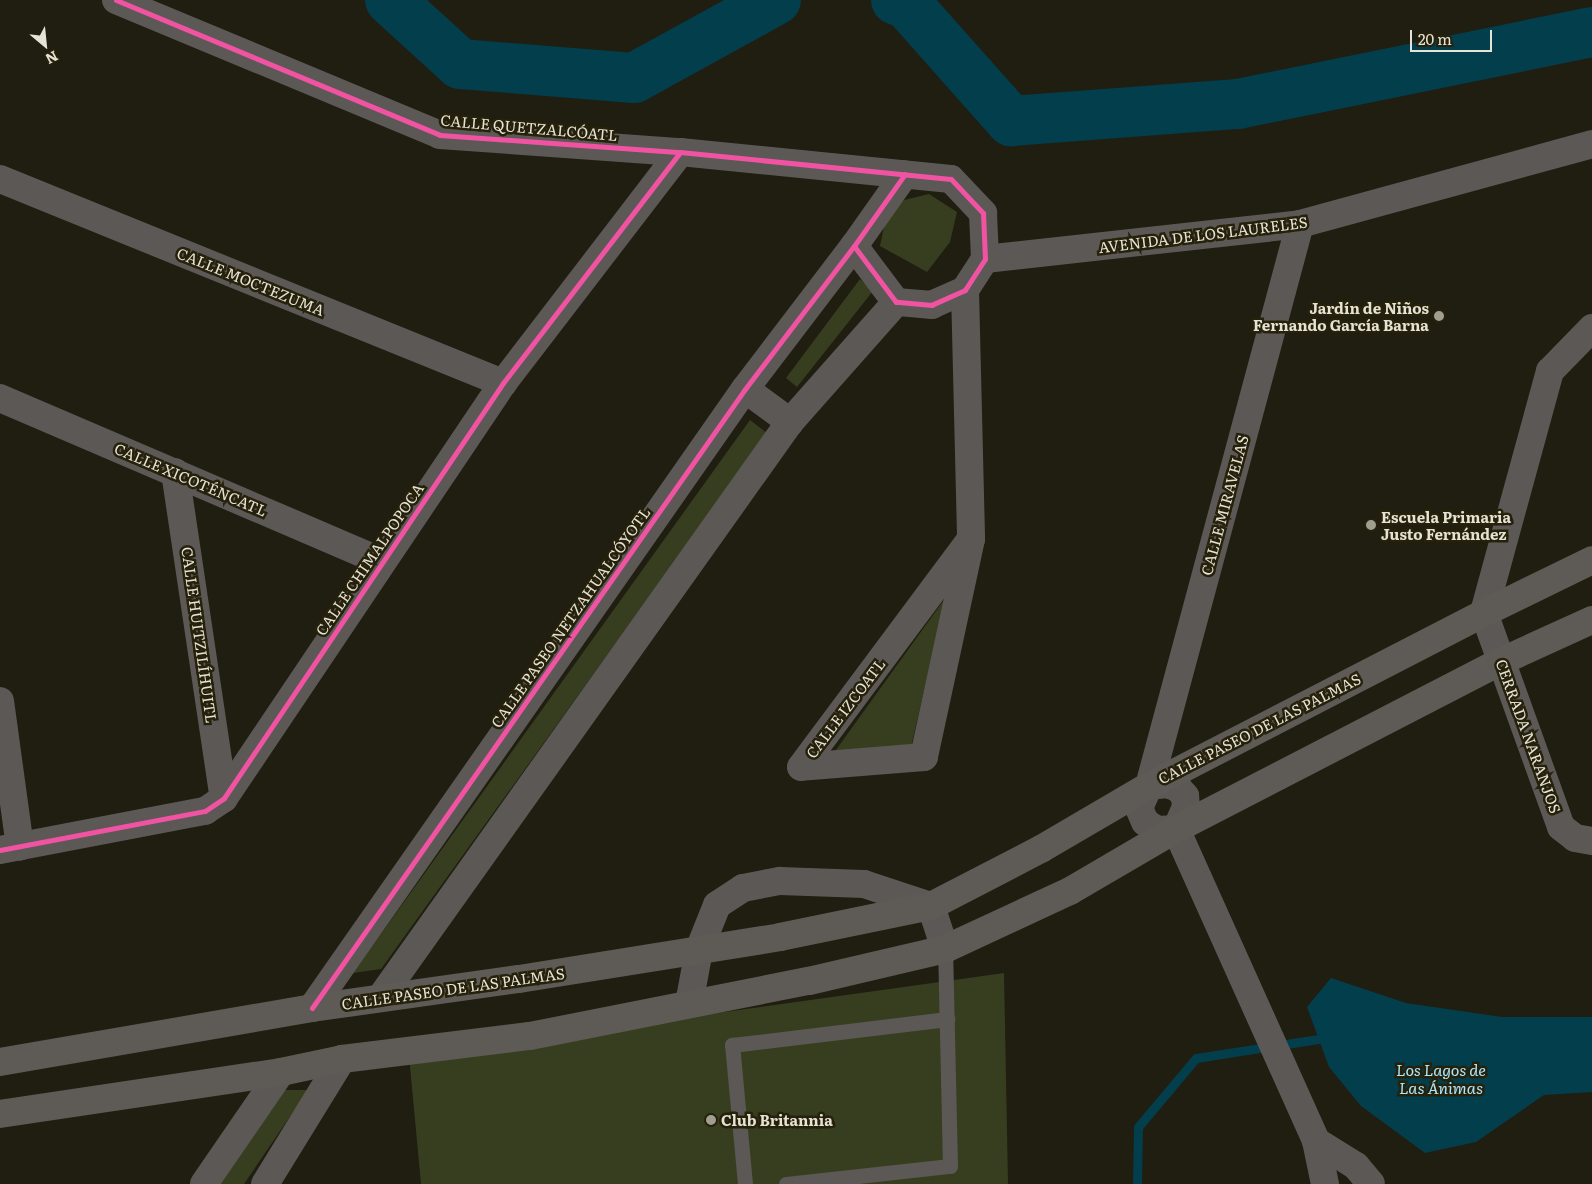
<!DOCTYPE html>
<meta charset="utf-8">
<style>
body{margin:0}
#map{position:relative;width:1592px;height:1184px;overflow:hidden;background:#201d11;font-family:Literata,serif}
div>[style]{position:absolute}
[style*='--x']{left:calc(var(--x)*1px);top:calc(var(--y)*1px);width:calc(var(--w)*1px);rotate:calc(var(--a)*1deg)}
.green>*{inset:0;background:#373e1f}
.water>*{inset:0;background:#033e4c}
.stream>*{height:9px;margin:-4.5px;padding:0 4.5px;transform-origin:4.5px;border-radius:4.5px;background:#033e4c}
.river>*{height:50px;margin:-25px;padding:0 25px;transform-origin:25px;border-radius:25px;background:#033e4c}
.service>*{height:15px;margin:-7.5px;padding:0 7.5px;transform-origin:7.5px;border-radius:7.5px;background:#5c5855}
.minor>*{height:28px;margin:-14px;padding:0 14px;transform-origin:14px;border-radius:14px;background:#5c5855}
.tertiary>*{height:28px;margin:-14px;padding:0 14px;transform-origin:14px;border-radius:14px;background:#5c5855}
.secondary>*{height:28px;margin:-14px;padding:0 14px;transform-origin:14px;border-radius:14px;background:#5e5a55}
.cycleway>*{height:5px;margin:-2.5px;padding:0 2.5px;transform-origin:2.5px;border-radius:2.5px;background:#f153a3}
.dots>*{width:14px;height:14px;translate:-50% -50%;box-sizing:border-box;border:2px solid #26210b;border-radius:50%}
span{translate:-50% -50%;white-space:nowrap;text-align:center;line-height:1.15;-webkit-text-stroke:5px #26210b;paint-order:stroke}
.street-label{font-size:15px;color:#e6e3d5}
.poi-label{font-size:15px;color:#e6e3d5;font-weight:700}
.right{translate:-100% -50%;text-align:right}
.left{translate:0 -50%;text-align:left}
.water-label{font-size:16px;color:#abe6fb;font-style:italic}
.north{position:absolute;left:20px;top:20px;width:50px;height:50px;-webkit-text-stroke:4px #26210b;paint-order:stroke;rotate:152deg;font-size:14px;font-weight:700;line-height:20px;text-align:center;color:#e6e3d5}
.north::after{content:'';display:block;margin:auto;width:18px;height:22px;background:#e6e3d5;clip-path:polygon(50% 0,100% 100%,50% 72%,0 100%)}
.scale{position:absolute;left:1410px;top:30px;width:82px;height:22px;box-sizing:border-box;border:2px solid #e6e3d5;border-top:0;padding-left:6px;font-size:15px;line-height:18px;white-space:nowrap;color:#e6e3d5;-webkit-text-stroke:4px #26210b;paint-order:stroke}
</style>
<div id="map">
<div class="green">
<div style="clip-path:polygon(929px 194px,957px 212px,950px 242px,927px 272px,880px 246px,886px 217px,904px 200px)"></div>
<div style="clip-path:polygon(860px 279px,873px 291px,797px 387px,786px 378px)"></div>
<div style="clip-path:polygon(750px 420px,767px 433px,381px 969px,353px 973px)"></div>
<div style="clip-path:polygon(946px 597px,910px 751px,833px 754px)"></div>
<div style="clip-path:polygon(1004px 973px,1008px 1184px,421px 1184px,409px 1056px)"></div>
<div style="clip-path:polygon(285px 1090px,308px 1090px,244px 1184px,221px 1184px)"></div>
</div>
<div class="water">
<div style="clip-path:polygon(1331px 978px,1406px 1003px,1502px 1017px,1592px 1017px,1592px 1092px,1544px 1095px,1476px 1142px,1425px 1153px,1361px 1106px,1329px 1067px,1307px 1007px)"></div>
</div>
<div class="stream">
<div style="--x:1137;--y:1184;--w:57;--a:-89"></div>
<div style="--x:1138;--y:1127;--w:90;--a:-50"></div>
<div style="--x:1196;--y:1058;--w:124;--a:-8.8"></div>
</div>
<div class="river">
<div style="--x:390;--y:0;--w:95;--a:42.4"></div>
<div style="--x:460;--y:64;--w:175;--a:4.6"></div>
<div style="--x:634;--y:78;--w:162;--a:-28.8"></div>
<div style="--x:896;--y:0;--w:12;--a:20"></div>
<div style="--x:907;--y:4;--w:157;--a:48.4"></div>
<div style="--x:1011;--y:121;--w:228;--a:-4.3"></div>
<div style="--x:1238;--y:104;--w:361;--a:-11.5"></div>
</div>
<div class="service">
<div style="--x:745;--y:1184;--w:140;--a:-95.3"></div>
<div style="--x:732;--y:1045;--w:217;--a:-6.9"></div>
<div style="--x:786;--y:1184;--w:165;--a:-6.3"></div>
<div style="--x:950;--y:1166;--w:217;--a:-91.3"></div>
</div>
<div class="minor">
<div style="--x:116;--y:0;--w:351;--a:22.6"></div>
<div style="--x:440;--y:135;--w:241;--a:4.1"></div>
<div style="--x:680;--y:152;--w:272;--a:5.7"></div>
<div style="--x:951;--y:179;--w:47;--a:46.7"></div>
<div style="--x:983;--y:213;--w:46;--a:87.5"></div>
<div style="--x:985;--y:259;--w:37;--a:123"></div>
<div style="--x:965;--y:290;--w:36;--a:156"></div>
<div style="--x:932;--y:305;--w:36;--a:-175"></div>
<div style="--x:896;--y:302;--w:70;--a:-126.9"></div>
<div style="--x:0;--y:179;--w:543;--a:22.08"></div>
<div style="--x:985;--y:259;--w:317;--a:-6.3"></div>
<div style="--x:1300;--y:224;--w:303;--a:-15.3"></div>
<div style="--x:965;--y:290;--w:249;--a:88.6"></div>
<div style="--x:971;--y:539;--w:223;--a:102.2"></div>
<div style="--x:924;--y:757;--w:123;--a:175.4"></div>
<div style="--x:801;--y:767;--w:284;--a:-53.3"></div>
<div style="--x:1592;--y:328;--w:60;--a:134.3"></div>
<div style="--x:1550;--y:371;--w:251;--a:105.3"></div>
<div style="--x:1484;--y:613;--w:227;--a:70.2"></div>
<div style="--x:1561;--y:827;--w:18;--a:38"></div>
<div style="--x:1575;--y:838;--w:17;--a:10"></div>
<div style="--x:745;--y:389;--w:56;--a:36.3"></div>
<div style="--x:0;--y:398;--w:414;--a:23.2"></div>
<div style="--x:175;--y:472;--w:330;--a:81.5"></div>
<div style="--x:0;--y:701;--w:147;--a:82.2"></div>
<div style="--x:1149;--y:786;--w:582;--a:-74.96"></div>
<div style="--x:0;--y:850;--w:209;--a:-10.8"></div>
<div style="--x:205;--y:811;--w:23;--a:-34"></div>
<div style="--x:224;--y:798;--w:500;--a:-56.09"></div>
<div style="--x:503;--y:383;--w:291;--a:-52.5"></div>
<div style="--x:381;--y:997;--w:706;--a:-54.58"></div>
<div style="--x:790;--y:422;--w:160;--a:-48.5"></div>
<div style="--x:689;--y:1004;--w:55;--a:-79.5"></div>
<div style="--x:699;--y:950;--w:48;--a:-68.2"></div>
<div style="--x:717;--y:905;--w:31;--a:-33"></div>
<div style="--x:743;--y:888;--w:38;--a:-11"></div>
<div style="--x:780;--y:881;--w:84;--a:2"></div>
<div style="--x:864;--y:884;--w:71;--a:18.2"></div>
<div style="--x:931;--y:906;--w:45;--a:72"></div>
<div style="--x:312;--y:1008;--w:755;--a:-55.03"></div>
<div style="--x:745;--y:389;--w:180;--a:-52.7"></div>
<div style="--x:854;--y:246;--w:88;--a:-54.7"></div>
<div style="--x:204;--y:1184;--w:136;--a:-55.5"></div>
<div style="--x:265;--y:1184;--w:147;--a:-58.4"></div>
</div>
<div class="tertiary">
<div style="--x:1167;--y:784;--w:12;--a:20"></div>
<div style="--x:1178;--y:788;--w:11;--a:49"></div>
<div style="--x:1185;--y:796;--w:11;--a:85"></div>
<div style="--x:1186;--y:807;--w:24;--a:114"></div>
<div style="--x:1176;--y:829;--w:19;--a:177"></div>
<div style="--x:1157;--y:830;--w:14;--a:-146"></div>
<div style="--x:1145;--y:822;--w:15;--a:-113"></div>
<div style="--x:1139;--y:808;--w:24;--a:-66"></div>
<div style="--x:1149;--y:786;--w:18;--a:-6"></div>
<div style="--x:1176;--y:829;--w:342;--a:65.8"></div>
<div style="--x:1316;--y:1141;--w:44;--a:78.2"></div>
<div style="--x:1316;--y:1141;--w:47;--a:32"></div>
<div style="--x:1356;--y:1166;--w:23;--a:50"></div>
</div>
<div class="secondary">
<div style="--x:0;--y:1062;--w:317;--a:-9.8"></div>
<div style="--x:312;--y:1008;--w:209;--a:-8"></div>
<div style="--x:519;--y:979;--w:264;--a:-9.1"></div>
<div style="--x:780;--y:937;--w:154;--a:-11.6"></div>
<div style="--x:931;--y:906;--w:124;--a:-27.4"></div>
<div style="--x:1041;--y:849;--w:125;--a:-30.3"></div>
<div style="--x:1149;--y:786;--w:377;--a:-27.3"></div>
<div style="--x:1484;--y:613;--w:120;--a:-26.1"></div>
<div style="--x:0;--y:1114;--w:284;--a:-8.5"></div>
<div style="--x:281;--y:1072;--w:62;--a:-12"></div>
<div style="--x:342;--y:1059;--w:189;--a:-7"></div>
<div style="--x:530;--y:1036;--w:284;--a:-11.2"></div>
<div style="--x:809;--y:981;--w:140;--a:-13.2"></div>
<div style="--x:945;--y:949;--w:138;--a:-24.9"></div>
<div style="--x:1070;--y:891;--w:123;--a:-30.3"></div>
<div style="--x:1176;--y:829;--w:367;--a:-27.3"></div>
<div style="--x:1502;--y:661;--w:99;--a:-24.5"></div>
</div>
<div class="cycleway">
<div style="--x:116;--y:0;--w:351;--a:22.6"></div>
<div style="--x:440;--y:135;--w:241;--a:4.1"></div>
<div style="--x:680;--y:152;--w:272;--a:5.7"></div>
<div style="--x:951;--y:179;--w:47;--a:46.7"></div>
<div style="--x:983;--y:213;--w:46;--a:87.5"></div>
<div style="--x:985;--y:259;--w:37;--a:123"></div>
<div style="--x:965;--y:290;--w:36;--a:156"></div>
<div style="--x:932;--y:305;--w:36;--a:-175"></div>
<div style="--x:896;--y:302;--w:70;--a:-126.9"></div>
<div style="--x:0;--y:850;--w:209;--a:-10.8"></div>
<div style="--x:205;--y:811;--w:23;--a:-34"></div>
<div style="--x:224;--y:798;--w:500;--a:-56.09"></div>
<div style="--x:503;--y:383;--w:291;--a:-52.5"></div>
<div style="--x:312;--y:1008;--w:755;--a:-55.03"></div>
<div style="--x:745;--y:389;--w:180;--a:-52.7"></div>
<div style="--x:854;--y:246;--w:88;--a:-54.7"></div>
</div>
<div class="dots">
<div style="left:1439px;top:316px;background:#a19e90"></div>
<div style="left:1371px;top:525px;background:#a19e90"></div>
<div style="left:711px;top:1120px;background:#a19e90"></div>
</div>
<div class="street-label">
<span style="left:529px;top:127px;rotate:5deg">CALLE QUETZALCÓATL</span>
<span style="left:1203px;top:234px;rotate:-7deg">AVENIDA DE LOS LAURELES</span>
<span style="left:251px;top:281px;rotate:22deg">CALLE MOCTEZUMA</span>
<span style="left:191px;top:479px;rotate:23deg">CALLE XICOTÉNCATL</span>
<span style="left:1224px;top:505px;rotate:-75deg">CALLE MIRAVELAS</span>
<span style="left:369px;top:559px;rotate:-56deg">CALLE CHIMALPOPOCA</span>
<span style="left:570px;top:617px;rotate:-55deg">CALLE PASEO NETZAHUALCÓYOTL</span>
<span style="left:200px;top:635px;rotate:82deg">CALLE HUITZILÍHUITL</span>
<span style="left:845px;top:708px;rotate:-53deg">CALLE IZCOATL</span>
<span style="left:1259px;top:728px;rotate:-27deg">CALLE PASEO DE LAS PALMAS</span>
<span style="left:1529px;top:736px;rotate:70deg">CERRADA NARANJOS</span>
<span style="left:453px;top:988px;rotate:-8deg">CALLE PASEO DE LAS PALMAS</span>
</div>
<div class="poi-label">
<span class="right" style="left:1429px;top:316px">Jardín de Niños<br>Fernando García Barna</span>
<span class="left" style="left:1381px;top:525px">Escuela Primaria<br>Justo Fernández</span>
<span class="left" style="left:721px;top:1120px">Club Britannia</span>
</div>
<div class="water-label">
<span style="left:1441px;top:1078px">Los Lagos de<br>Las Ánimas</span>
</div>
<div class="north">N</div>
<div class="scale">20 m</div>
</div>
